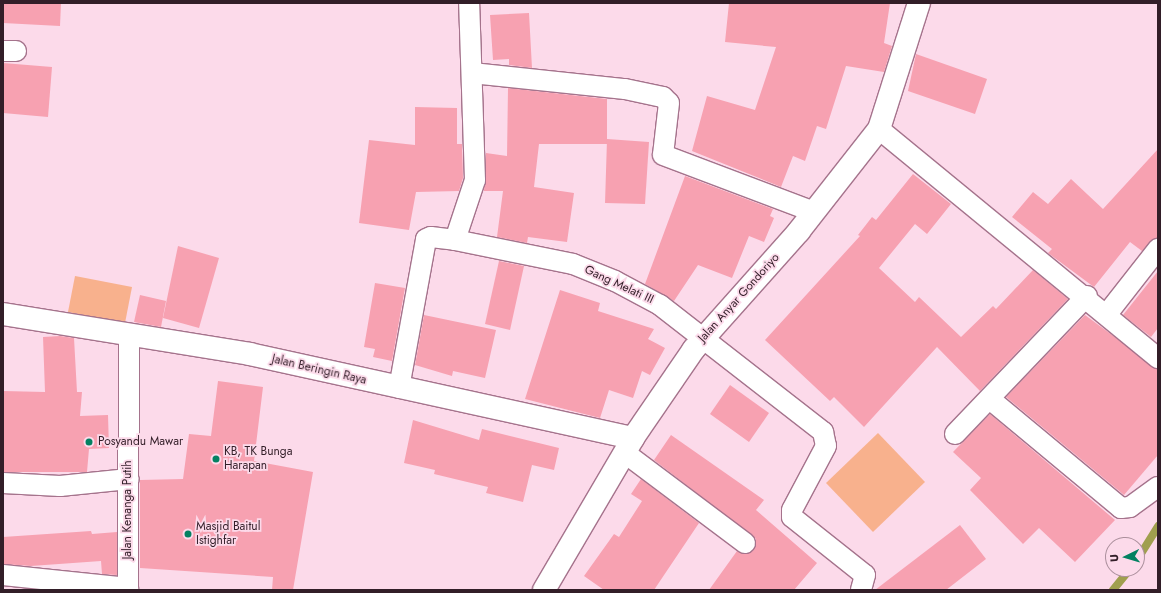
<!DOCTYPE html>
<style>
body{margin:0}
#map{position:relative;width:1161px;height:593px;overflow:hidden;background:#fcdaea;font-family:Jost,sans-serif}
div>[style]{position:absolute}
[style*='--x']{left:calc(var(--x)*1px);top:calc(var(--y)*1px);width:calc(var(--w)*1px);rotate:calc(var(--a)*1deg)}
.green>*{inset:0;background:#f8b18d}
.stream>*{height:8px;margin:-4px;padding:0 4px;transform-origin:4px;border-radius:4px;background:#a09f4e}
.building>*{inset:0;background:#f7a1b1}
.roads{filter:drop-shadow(1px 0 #a5738c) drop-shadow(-1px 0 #a5738c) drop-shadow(0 1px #a5738c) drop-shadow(0 -1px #a5738c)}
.minor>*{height:20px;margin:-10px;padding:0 10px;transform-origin:10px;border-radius:10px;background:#fff}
.tertiary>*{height:22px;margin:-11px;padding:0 11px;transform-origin:11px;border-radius:11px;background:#fff}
.dots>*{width:11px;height:11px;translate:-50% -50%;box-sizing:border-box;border:2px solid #fcdaea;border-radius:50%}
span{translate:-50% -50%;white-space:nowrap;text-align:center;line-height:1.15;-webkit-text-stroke:3.5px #fcdaea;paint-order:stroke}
.street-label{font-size:12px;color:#321e28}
.poi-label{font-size:12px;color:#321e28}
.left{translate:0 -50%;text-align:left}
.frame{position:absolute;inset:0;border:4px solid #321e28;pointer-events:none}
.north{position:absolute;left:1105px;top:537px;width:40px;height:40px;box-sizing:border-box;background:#fcdaea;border:1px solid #ab8f9c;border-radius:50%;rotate:265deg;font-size:11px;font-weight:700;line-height:16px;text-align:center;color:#321e28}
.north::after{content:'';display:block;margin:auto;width:14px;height:18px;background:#038161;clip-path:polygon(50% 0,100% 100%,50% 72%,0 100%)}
</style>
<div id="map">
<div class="green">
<div style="clip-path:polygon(75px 276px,132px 287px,125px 323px,68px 312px)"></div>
<div style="clip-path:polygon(878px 433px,925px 482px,873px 532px,826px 483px)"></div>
</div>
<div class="stream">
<div style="--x:1137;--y:560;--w:40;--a:-58"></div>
<div style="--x:1113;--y:590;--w:27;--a:-51"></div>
</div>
<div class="building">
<div style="clip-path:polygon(3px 3px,61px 3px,60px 26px,3px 23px)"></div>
<div style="clip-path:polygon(729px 3px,890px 3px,884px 43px,892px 46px,884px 72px,846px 66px,826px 129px,817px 126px,805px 161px,793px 156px,781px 187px,692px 151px,707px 96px,755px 110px,776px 47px,725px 42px)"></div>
<div style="clip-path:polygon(529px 13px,532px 68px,509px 65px,509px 59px,493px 60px,490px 15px)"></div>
<div style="clip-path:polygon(916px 54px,987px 79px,975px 114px,908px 91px)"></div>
<div style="clip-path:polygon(3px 63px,52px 67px,48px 117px,3px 113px)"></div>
<div style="clip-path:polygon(508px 88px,607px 99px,607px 144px,539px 144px,534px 187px,574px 193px,567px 242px,528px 237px,527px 243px,497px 237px,503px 191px,484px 191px,486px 153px,507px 156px)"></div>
<div style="clip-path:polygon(415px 107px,457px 108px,457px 144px,462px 144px,463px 178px,459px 191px,416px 192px,409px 230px,359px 223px,369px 140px,415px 145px)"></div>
<div style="clip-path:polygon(607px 139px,649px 142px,645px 204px,605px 203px)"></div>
<div style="clip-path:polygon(1158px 149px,1158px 238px,1142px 251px,1130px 242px,1094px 287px,1048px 253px,1052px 249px,1012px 217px,1033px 192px,1048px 204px,1071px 179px,1103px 209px)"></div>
<div style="clip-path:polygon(913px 174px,951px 204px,927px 234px,915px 224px,879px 268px,915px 302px,919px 297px,961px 337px,993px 306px,996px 309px,1033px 270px,1068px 299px,980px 391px,937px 347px,864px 427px,834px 397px,830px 401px,765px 340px,860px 236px,858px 235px,872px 217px,876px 220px)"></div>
<div style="clip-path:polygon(685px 176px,773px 209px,770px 216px,774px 218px,764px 242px,749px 236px,732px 278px,698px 265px,674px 301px,645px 284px)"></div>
<div style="clip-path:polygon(178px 246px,219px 258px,199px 328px,163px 318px)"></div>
<div style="clip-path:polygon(499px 261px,524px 266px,510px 330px,485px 324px)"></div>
<div style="clip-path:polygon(1158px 271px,1158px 328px,1151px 337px,1123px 315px)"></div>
<div style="clip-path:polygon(375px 283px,405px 288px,392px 361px,373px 357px,375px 349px,364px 347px)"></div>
<div style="clip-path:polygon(560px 290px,600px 303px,598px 311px,654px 329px,648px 339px,665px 348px,650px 375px,642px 371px,633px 398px,609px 390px,600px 418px,525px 399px)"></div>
<div style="clip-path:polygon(140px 295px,166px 301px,161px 327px,134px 322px)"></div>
<div style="clip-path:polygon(424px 315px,496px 330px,485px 378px,453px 371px,452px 376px,415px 365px)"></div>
<div style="clip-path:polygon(1085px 315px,1158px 369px,1158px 455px,1124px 495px,1006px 397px)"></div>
<div style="clip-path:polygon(60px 336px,74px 338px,77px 392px,82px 392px,80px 416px,108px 415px,109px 448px,89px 449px,87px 472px,3px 472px,3px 391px,45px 392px,43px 337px)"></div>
<div style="clip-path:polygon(218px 381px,263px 387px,254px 461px,313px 472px,293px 590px,272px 590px,273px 577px,140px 568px,140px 480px,183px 479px,189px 434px,211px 436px)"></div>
<div style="clip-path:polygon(730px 385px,769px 413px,749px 442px,710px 414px)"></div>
<div style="clip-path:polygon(990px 414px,1115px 520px,1075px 562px,1039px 528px,1023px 544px,970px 490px,981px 478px,953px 452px)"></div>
<div style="clip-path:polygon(413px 420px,479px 440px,482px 429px,559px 448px,554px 470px,532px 465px,523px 502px,486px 493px,488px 487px,434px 474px,435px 470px,404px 463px)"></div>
<div style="clip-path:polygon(671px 435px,764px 500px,756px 510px,817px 563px,794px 590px,709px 590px,737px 551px,744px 554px,754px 550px,756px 539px,654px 460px)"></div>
<div style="clip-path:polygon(641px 479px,699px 523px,654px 590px,604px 590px,584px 576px,614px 534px,619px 537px,642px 501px,631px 494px)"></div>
<div style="clip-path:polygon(960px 525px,986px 559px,946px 590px,875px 590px)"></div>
<div style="clip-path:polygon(91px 531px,92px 534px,117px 532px,117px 575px,102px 574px,101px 561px,31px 566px,3px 564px,3px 537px)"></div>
</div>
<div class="roads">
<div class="minor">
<div style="--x:3;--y:51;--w:13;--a:0"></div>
<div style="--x:472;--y:73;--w:154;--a:6"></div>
<div style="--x:625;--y:89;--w:39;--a:12"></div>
<div style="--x:663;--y:97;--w:8;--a:45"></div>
<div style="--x:669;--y:103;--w:52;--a:96.6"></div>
<div style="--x:663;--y:155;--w:161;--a:20.7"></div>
<div style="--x:879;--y:129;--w:361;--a:39.4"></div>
<div style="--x:455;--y:240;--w:63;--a:-71.6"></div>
<div style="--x:475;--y:180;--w:177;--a:-91.9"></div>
<div style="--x:1107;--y:314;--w:83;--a:-51.9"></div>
<div style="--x:399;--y:388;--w:151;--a:-79.7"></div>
<div style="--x:426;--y:239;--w:5;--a:-22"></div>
<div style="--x:431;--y:237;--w:24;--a:7"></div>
<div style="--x:455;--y:240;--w:120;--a:11.5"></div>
<div style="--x:573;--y:264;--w:45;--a:22"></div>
<div style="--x:615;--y:281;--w:51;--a:28.1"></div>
<div style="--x:660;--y:305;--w:207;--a:37.9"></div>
<div style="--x:823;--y:432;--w:14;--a:78"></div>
<div style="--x:826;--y:446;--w:72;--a:118"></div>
<div style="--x:792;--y:510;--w:7;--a:90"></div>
<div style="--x:792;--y:517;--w:93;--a:38.5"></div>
<div style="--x:865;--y:575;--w:16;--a:105"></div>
<div style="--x:991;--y:400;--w:169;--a:39.7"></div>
<div style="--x:1121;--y:508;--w:9;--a:-6"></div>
<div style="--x:1130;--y:507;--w:34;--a:-36"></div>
<div style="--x:955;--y:434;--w:191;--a:-46.3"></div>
<div style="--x:625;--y:453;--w:150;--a:36.9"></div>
<div style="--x:3;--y:483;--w:57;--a:3"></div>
<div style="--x:60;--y:486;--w:69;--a:-5.8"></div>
<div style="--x:3;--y:575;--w:126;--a:5.9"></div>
<div style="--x:128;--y:590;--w:256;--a:-89.8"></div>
</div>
<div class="tertiary">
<div style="--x:3;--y:314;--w:250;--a:9.2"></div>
<div style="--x:250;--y:354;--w:392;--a:12.4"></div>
<div style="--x:544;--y:590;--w:176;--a:-59.6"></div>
<div style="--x:633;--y:438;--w:108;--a:-55.6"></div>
<div style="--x:694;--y:349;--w:158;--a:-48.3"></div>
<div style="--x:799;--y:231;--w:130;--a:-51.9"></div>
<div style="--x:879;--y:129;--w:132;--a:-72.4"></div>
</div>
</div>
<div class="dots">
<div style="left:89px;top:442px;background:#038161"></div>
<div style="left:216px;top:459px;background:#038161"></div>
<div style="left:188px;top:534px;background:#038161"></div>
</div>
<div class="street-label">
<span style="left:619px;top:285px;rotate:25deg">Gang Melati III</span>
<span style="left:739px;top:298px;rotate:-48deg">Jalan Anyar Gondoriyo</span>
<span style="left:319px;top:370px;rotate:13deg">Jalan Beringin Raya</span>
<span style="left:128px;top:510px;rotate:-90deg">Jalan Kenanga Putih</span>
</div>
<div class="poi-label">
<span class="left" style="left:98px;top:442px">Posyandu Mawar</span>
<span class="left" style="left:224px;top:459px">KB, TK Bunga<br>Harapan</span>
<span class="left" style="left:196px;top:534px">Masjid Baitul<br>Istighfar</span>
</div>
<div class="frame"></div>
<div class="north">U</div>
</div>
